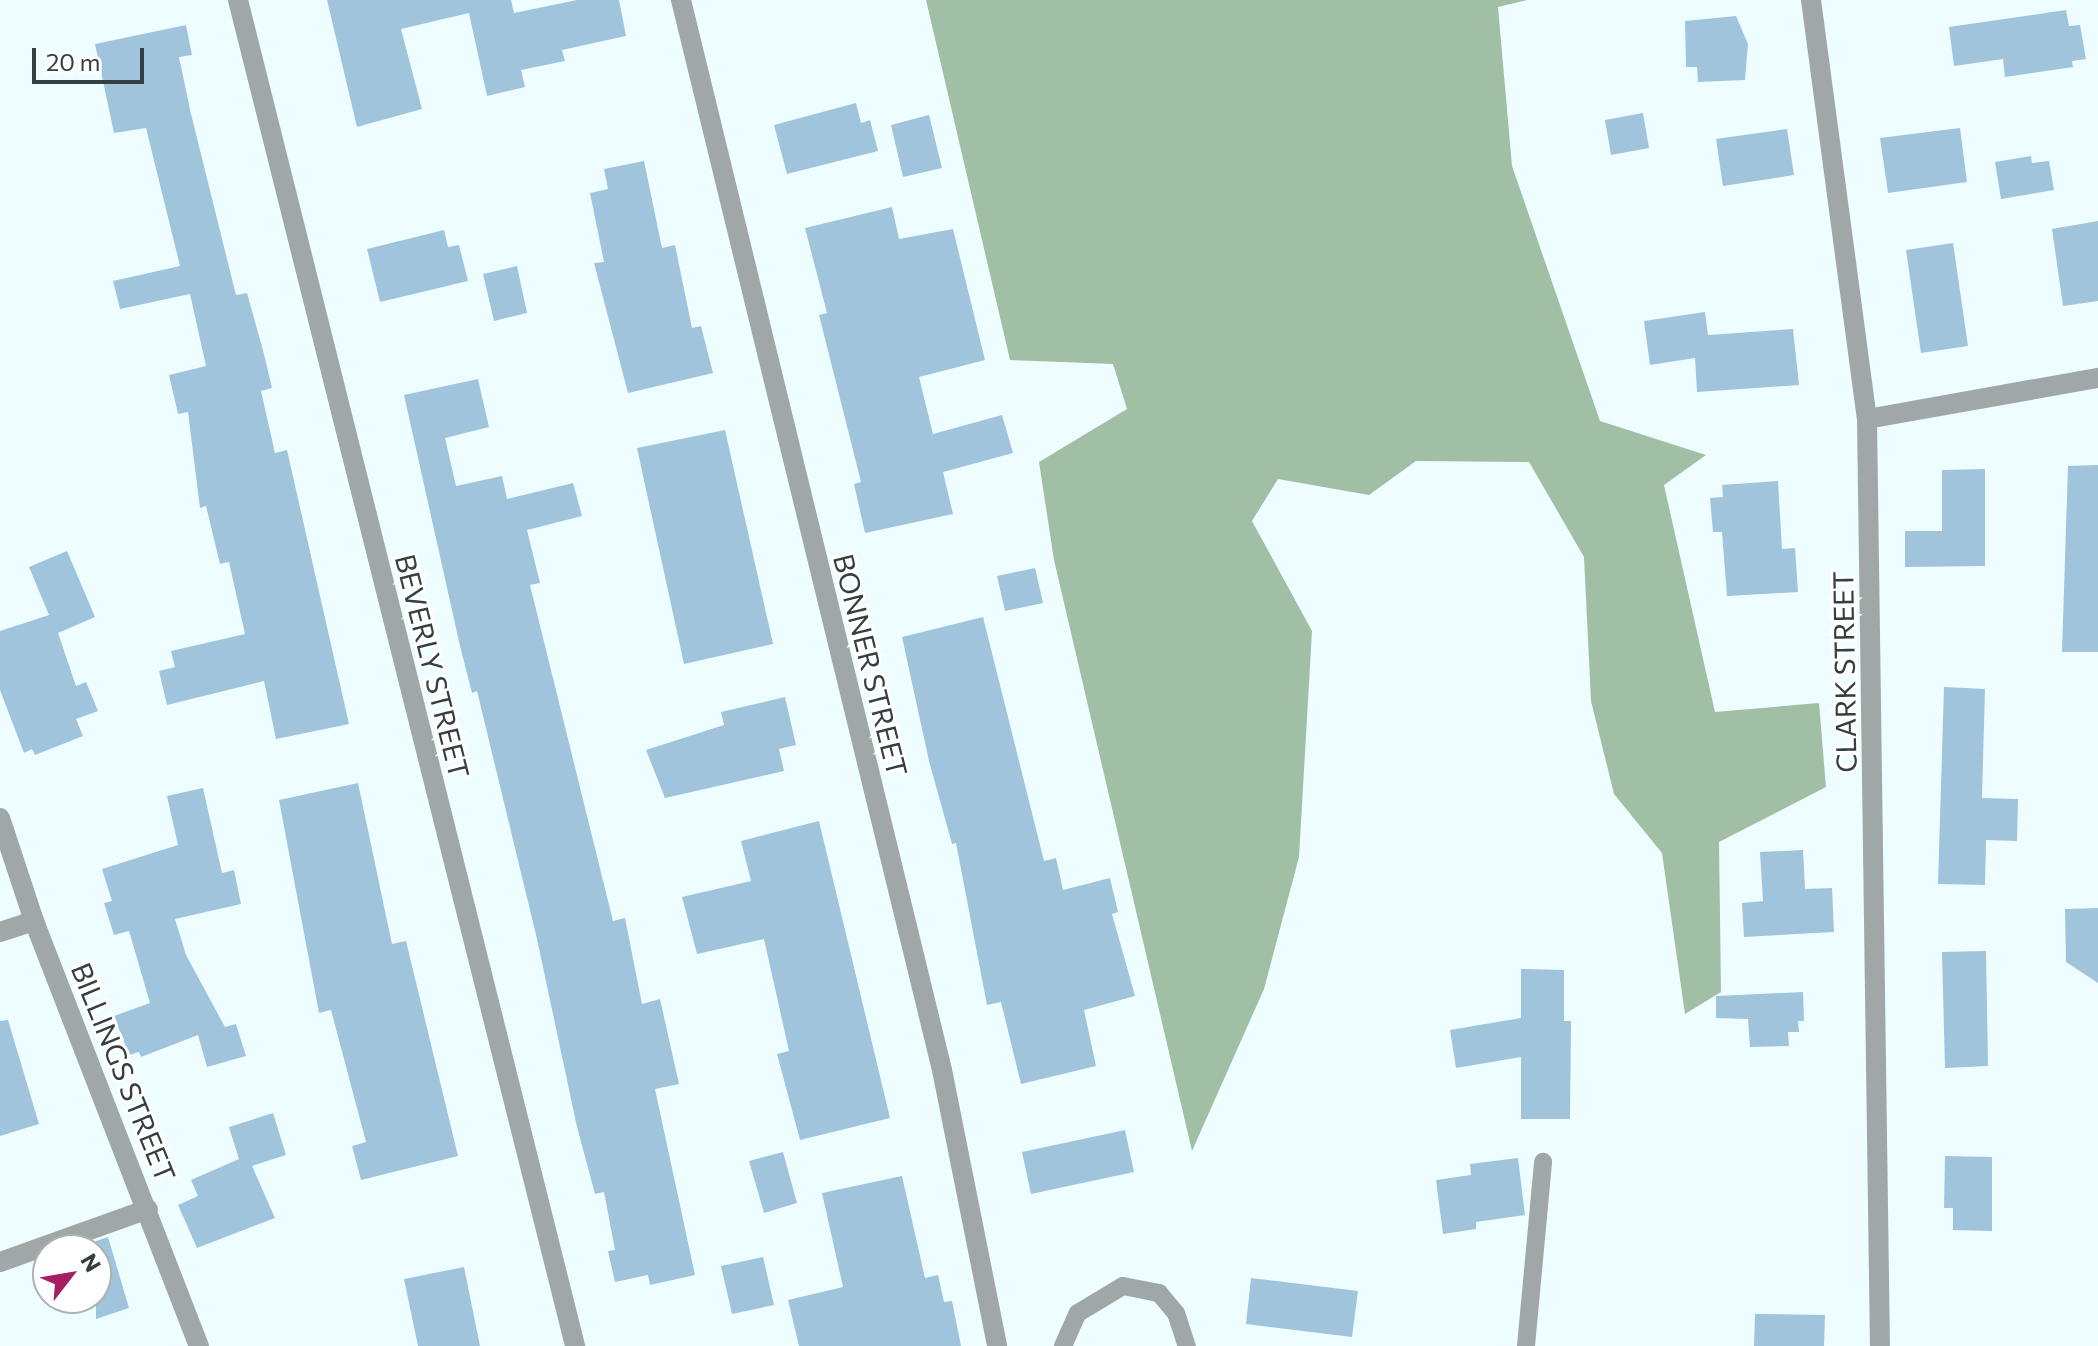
<!DOCTYPE html>
<style>
body{margin:0}
#map{position:relative;width:2098px;height:1346px;overflow:hidden;background:#eefdff;font-family:Commissioner,sans-serif}
div>[style]{position:absolute}
[style*='--x']{left:calc(var(--x)*1px);top:calc(var(--y)*1px);width:calc(var(--w)*1px);rotate:calc(var(--a)*1deg)}
.forest>*{inset:0;background:#a1bfa4}
.building>*{inset:0;background:#a0c4db}
.service>*{height:18px;margin:-9px;padding:0 9px;transform-origin:9px;border-radius:9px;background:#9fa8a6}
.minor>*{height:20px;margin:-10px;padding:0 10px;transform-origin:10px;border-radius:10px;background:#9fa8a6}
span{translate:-50% -50%;white-space:nowrap;text-align:center;line-height:1.15;-webkit-text-stroke:6px #fff;paint-order:stroke}
.street-label{font-size:28px;color:#353e40}
.north{position:absolute;left:32px;top:1234px;width:80px;height:80px;box-sizing:border-box;background:#fff;border:2px solid #aeb2b3;border-radius:50%;rotate:59deg;font-size:22px;font-weight:700;line-height:32px;text-align:center;color:#353e40}
.north::after{content:'';display:block;margin:auto;width:28px;height:36px;background:#a71e65;clip-path:polygon(50% 0,100% 100%,50% 72%,0 100%)}
.scale{position:absolute;left:32px;top:48px;width:112px;height:36px;box-sizing:border-box;border:4px solid #353e40;border-top:0;padding-left:10px;font-size:24px;line-height:28px;white-space:nowrap;color:#353e40;-webkit-text-stroke:6px #fff;paint-order:stroke}
</style>
<div id="map">
<div class="forest">
<div style="clip-path:polygon(926px 0,1527px 0,1498px 7px,1512px 166px,1600px 421px,1706px 455px,1664px 485px,1715px 712px,1819px 703px,1826px 787px,1719px 842px,1721px 992px,1685px 1014px,1662px 853px,1614px 794px,1591px 701px,1584px 557px,1529px 462px,1416px 461px,1369px 495px,1278px 479px,1252px 521px,1312px 631px,1299px 857px,1264px 989px,1192px 1151px,1054px 560px,1039px 462px,1127px 409px,1113px 364px,1010px 360px)"></div>
</div>
<div class="building">
<div style="clip-path:polygon(327px 0,511px 0,514px 13px,577px 0,619px 0,626px 36px,562px 50px,565px 61px,521px 70px,525px 87px,487px 96px,469px 13px,401px 29px,422px 109px,357px 127px)"></div>
<div style="clip-path:polygon(2066px 10px,2069px 26px,2080px 25px,2086px 59px,2072px 61px,2073px 67px,2005px 77px,2003px 59px,1954px 66px,1949px 27px)"></div>
<div style="clip-path:polygon(1736px 16px,1748px 44px,1745px 80px,1698px 82px,1697px 67px,1686px 67px,1685px 21px)"></div>
<div style="clip-path:polygon(186px 25px,192px 55px,179px 57px,191px 114px,236px 295px,247px 293px,264px 354px,272px 388px,261px 391px,275px 453px,287px 450px,349px 724px,276px 739px,264px 681px,167px 705px,159px 671px,175px 667px,171px 651px,245px 634px,229px 562px,220px 564px,206px 506px,200px 508px,188px 412px,178px 414px,169px 375px,206px 366px,190px 294px,120px 309px,113px 281px,180px 266px,146px 128px,114px 133px,95px 44px)"></div>
<div style="clip-path:polygon(856px 103px,861px 123px,870px 120px,878px 151px,787px 174px,774px 125px)"></div>
<div style="clip-path:polygon(1643px 113px,1649px 148px,1611px 155px,1605px 120px)"></div>
<div style="clip-path:polygon(929px 115px,942px 168px,903px 177px,891px 125px)"></div>
<div style="clip-path:polygon(1960px 128px,1967px 182px,1888px 193px,1880px 138px)"></div>
<div style="clip-path:polygon(1787px 129px,1794px 175px,1723px 186px,1716px 139px)"></div>
<div style="clip-path:polygon(2031px 156px,2032px 163px,2049px 161px,2054px 190px,2001px 199px,1995px 162px)"></div>
<div style="clip-path:polygon(644px 161px,662px 248px,675px 245px,692px 328px,701px 326px,713px 373px,628px 393px,594px 263px,604px 262px,590px 193px,608px 189px,604px 169px)"></div>
<div style="clip-path:polygon(892px 207px,899px 239px,953px 229px,985px 360px,919px 377px,933px 434px,1002px 415px,1013px 453px,943px 472px,953px 514px,865px 533px,854px 484px,861px 482px,819px 315px,827px 313px,805px 228px)"></div>
<div style="clip-path:polygon(2098px 221px,2098px 301px,2063px 306px,2052px 229px)"></div>
<div style="clip-path:polygon(444px 230px,448px 247px,459px 245px,468px 281px,380px 302px,367px 249px)"></div>
<div style="clip-path:polygon(1953px 243px,1968px 346px,1921px 353px,1906px 250px)"></div>
<div style="clip-path:polygon(517px 266px,527px 313px,494px 321px,483px 274px)"></div>
<div style="clip-path:polygon(1705px 312px,1708px 335px,1793px 329px,1799px 385px,1697px 392px,1695px 358px,1650px 365px,1644px 321px)"></div>
<div style="clip-path:polygon(478px 379px,489px 427px,445px 438px,456px 486px,502px 476px,507px 499px,573px 483px,582px 516px,527px 530px,540px 583px,530px 585px,613px 921px,625px 918px,642px 1004px,660px 999px,679px 1084px,655px 1089px,695px 1275px,650px 1285px,648px 1275px,615px 1282px,608px 1251px,615px 1250px,604px 1192px,595px 1194px,577px 1127px,537px 939px,477px 691px,472px 693px,460px 646px,404px 395px)"></div>
<div style="clip-path:polygon(725px 430px,773px 644px,684px 664px,637px 448px)"></div>
<div style="clip-path:polygon(2098px 465px,2098px 652px,2062px 652px,2068px 466px)"></div>
<div style="clip-path:polygon(1985px 469px,1985px 566px,1905px 567px,1905px 531px,1942px 531px,1942px 470px)"></div>
<div style="clip-path:polygon(1778px 481px,1782px 549px,1795px 548px,1798px 592px,1727px 596px,1722px 532px,1713px 532px,1710px 498px,1723px 497px,1722px 485px)"></div>
<div style="clip-path:polygon(67px 551px,95px 617px,58px 633px,76px 686px,86px 682px,98px 711px,76px 719px,83px 736px,35px 755px,32px 749px,24px 753px,0 690px,0 631px,49px 615px,29px 567px)"></div>
<div style="clip-path:polygon(1035px 568px,1043px 603px,1005px 611px,997px 576px)"></div>
<div style="clip-path:polygon(983px 617px,1044px 861px,1056px 858px,1063px 890px,1110px 878px,1118px 912px,1112px 914px,1135px 996px,1084px 1010px,1096px 1066px,1021px 1084px,1001px 1002px,987px 1005px,956px 843px,952px 844px,929px 761px,902px 637px)"></div>
<div style="clip-path:polygon(1944px 687px,1985px 689px,1982px 798px,2018px 799px,2017px 841px,1986px 840px,1985px 885px,1938px 884px)"></div>
<div style="clip-path:polygon(785px 697px,796px 745px,779px 749px,784px 771px,665px 798px,646px 750px,724px 725px,721px 712px)"></div>
<div style="clip-path:polygon(358px 783px,392px 944px,406px 941px,458px 1156px,361px 1180px,352px 1146px,366px 1142px,331px 1010px,319px 1013px,279px 800px)"></div>
<div style="clip-path:polygon(203px 788px,222px 873px,234px 870px,241px 904px,175px 919px,186px 955px,225px 1027px,236px 1024px,246px 1056px,207px 1067px,198px 1035px,141px 1057px,139px 1052px,129px 1055px,114px 1016px,150px 1003px,129px 931px,114px 935px,104px 903px,112px 901px,102px 869px,178px 845px,167px 796px)"></div>
<div style="clip-path:polygon(819px 821px,890px 1118px,800px 1140px,777px 1054px,789px 1051px,764px 939px,697px 954px,682px 897px,751px 881px,741px 841px)"></div>
<div style="clip-path:polygon(1803px 850px,1805px 889px,1832px 888px,1834px 932px,1744px 937px,1742px 903px,1763px 901px,1760px 852px)"></div>
<div style="clip-path:polygon(2098px 908px,2098px 983px,2066px 962px,2065px 909px)"></div>
<div style="clip-path:polygon(1986px 951px,1988px 1066px,1945px 1068px,1942px 952px)"></div>
<div style="clip-path:polygon(1521px 969px,1564px 970px,1564px 1021px,1571px 1021px,1570px 1119px,1521px 1119px,1521px 1057px,1456px 1068px,1450px 1030px,1521px 1018px)"></div>
<div style="clip-path:polygon(1803px 992px,1804px 1021px,1798px 1021px,1799px 1032px,1788px 1032px,1789px 1046px,1750px 1047px,1748px 1019px,1716px 1018px,1716px 996px)"></div>
<div style="clip-path:polygon(8px 1020px,39px 1124px,0 1136px,0 1021px)"></div>
<div style="clip-path:polygon(273px 1113px,286px 1155px,252px 1166px,275px 1218px,197px 1248px,178px 1205px,198px 1196px,191px 1180px,239px 1159px,229px 1127px)"></div>
<div style="clip-path:polygon(1125px 1130px,1134px 1172px,1031px 1194px,1022px 1152px)"></div>
<div style="clip-path:polygon(783px 1152px,797px 1203px,764px 1213px,749px 1161px)"></div>
<div style="clip-path:polygon(1945px 1156px,1992px 1157px,1992px 1231px,1953px 1230px,1953px 1208px,1944px 1208px)"></div>
<div style="clip-path:polygon(1518px 1158px,1525px 1215px,1476px 1222px,1476px 1229px,1443px 1234px,1436px 1180px,1471px 1175px,1470px 1164px)"></div>
<div style="clip-path:polygon(902px 1176px,925px 1278px,938px 1275px,944px 1302px,952px 1301px,961px 1346px,799px 1346px,788px 1300px,843px 1287px,822px 1193px)"></div>
<div style="clip-path:polygon(108px 1237px,129px 1308px,96px 1319px,96px 1241px)"></div>
<div style="clip-path:polygon(763px 1257px,774px 1305px,732px 1314px,721px 1266px)"></div>
<div style="clip-path:polygon(464px 1267px,480px 1346px,418px 1346px,404px 1279px)"></div>
<div style="clip-path:polygon(1251px 1278px,1358px 1291px,1352px 1337px,1246px 1324px)"></div>
<div style="clip-path:polygon(1755px 1314px,1825px 1315px,1824px 1346px,1754px 1346px)"></div>
</div>
<div class="service">
<div style="--x:1063;--y:1346;--w:36;--a:-66"></div>
<div style="--x:1078;--y:1313;--w:52;--a:-31"></div>
<div style="--x:1123;--y:1286;--w:37;--a:11"></div>
<div style="--x:1159;--y:1293;--w:26;--a:50"></div>
<div style="--x:1176;--y:1313;--w:35;--a:72"></div>
<div style="--x:1526;--y:1346;--w:185;--a:-84.7"></div>
</div>
<div class="minor">
<div style="--x:238;--y:0;--w:1388;--a:75.94"></div>
<div style="--x:681;--y:0;--w:1101;--a:76.29"></div>
<div style="--x:942;--y:1070;--w:281;--a:78.7"></div>
<div style="--x:1811;--y:0;--w:423;--a:82.4"></div>
<div style="--x:1867;--y:419;--w:927;--a:89.2"></div>
<div style="--x:1867;--y:419;--w:235;--a:-10.1"></div>
<div style="--x:0;--y:818;--w:108;--a:71.7"></div>
<div style="--x:34;--y:921;--w:456;--a:68.8"></div>
<div style="--x:0;--y:932;--w:36;--a:-18"></div>
<div style="--x:0;--y:1262;--w:157;--a:-19.7"></div>
</div>
<div class="street-label">
<span style="left:871px;top:665px;rotate:76deg">BONNER STREET</span>
<span style="left:433px;top:666px;rotate:76deg">BEVERLY STREET</span>
<span style="left:1844px;top:672px;rotate:-91deg">CLARK STREET</span>
<span style="left:124px;top:1072px;rotate:68deg">BILLINGS STREET</span>
</div>
<div class="north">N</div>
<div class="scale">20 m</div>
</div>
